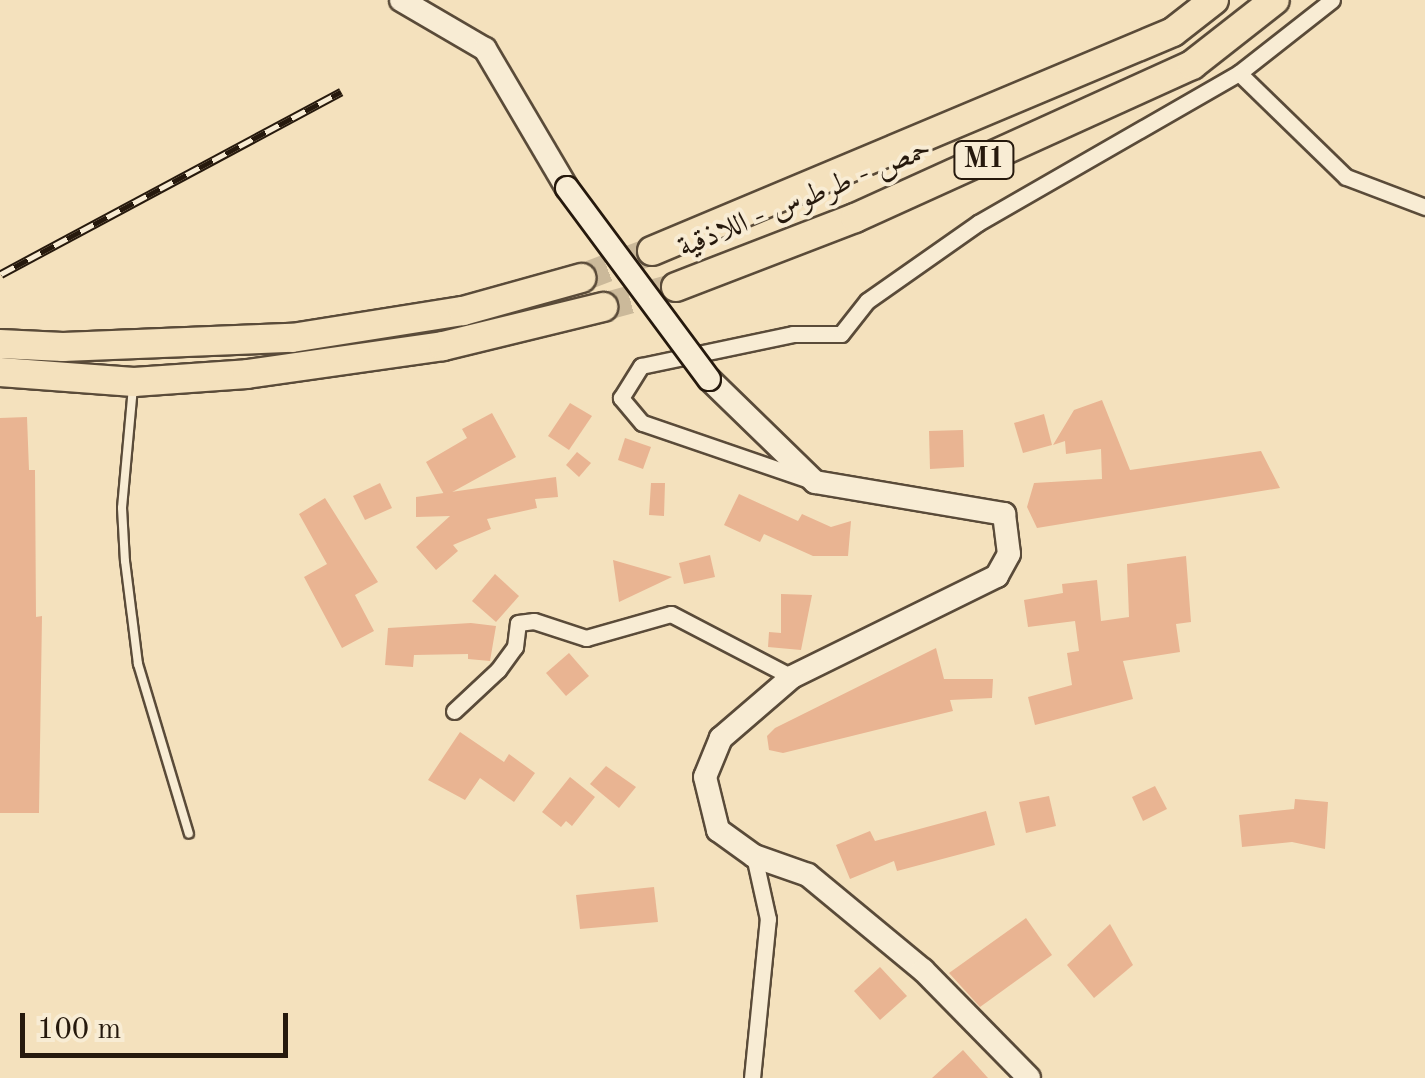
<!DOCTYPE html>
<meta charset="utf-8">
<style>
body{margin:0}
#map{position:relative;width:1425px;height:1078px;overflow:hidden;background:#f4e1bd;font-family:"Old Standard TT",Amiri,serif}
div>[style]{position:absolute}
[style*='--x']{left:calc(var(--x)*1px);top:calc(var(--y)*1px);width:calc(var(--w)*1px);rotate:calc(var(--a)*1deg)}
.building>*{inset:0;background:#e9b492}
.highway-tunnel>*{height:28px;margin-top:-14px;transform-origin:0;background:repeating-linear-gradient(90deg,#cbb99a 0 28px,transparent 0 42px)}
.roads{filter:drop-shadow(2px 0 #5a4b39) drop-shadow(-2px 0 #5a4b39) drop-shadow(0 2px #5a4b39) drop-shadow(0 -2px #5a4b39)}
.lane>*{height:8px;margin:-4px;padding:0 4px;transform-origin:4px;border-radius:4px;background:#f8ecd4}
.street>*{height:15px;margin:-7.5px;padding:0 7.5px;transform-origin:7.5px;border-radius:7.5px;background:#f8ecd4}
.secondary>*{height:22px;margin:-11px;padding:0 11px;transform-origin:11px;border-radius:11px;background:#f8ecd4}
.highway>*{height:28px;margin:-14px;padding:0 14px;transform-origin:14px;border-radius:14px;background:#f4e1bd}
.rail>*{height:9px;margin-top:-4.5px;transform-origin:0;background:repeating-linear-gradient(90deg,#f8ecd4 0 15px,#26190d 0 30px);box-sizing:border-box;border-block:2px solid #26190d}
.bridges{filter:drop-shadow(2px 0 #26190d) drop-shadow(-2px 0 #26190d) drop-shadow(0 2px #26190d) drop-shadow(0 -2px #26190d)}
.secondary-bridge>*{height:22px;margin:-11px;padding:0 11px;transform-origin:11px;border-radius:11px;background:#f8ecd4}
span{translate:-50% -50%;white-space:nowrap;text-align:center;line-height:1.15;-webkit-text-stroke:8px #f8ecd4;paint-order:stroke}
.shield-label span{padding:2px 8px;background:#f8ecd4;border:2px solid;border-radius:8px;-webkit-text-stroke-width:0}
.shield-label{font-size:28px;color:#26190d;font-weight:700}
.street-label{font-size:30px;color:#26190d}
.scale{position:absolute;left:20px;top:1013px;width:268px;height:45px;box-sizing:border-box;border:5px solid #26190d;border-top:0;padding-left:12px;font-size:30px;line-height:35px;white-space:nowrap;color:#26190d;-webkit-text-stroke:8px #f8ecd4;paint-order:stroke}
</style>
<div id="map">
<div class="building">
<div style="clip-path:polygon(1102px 400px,1130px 470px,1261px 451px,1280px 488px,1037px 528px,1027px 507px,1034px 483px,1102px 479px,1101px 449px,1066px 454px,1065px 441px,1053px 445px,1074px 410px)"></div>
<div style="clip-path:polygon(570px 403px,592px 416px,569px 450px,548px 436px)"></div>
<div style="clip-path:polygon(492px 413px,516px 457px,445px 496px,426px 462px,467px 438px,462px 429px)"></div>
<div style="clip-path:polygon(1044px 414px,1052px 445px,1023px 453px,1014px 423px)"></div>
<div style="clip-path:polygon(27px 417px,29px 470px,35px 470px,36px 617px,42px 616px,39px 813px,0 813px,0 418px)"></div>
<div style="clip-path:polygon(963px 430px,964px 467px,930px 469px,929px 431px)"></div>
<div style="clip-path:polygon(625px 438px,651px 447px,643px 469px,618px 460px)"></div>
<div style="clip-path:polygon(577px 452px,591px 463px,579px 477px,566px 465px)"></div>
<div style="clip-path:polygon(556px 477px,558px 497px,535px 499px,537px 508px,487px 519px,491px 529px,453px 545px,458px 551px,436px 570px,416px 547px,450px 516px,416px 517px,416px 497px)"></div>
<div style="clip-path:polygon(380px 483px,392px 508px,365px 520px,353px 496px)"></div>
<div style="clip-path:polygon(651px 483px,665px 483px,664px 516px,649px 515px)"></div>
<div style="clip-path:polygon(739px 494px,798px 521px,802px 514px,831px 527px,851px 521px,848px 556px,813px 556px,764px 534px,760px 542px,724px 525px)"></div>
<div style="clip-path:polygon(325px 498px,378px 582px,355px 595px,374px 631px,342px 648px,304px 577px,327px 564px,299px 514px)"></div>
<div style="clip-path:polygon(710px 555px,715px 577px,684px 584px,679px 563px)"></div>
<div style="clip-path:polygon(1186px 556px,1191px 622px,1176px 624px,1180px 652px,1123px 661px,1133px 699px,1035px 725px,1028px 697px,1072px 685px,1067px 653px,1079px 651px,1075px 621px,1028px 627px,1024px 600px,1063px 593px,1062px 584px,1097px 580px,1101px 621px,1129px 617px,1127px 564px)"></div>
<div style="clip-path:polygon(613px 560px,672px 577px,619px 602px)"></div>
<div style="clip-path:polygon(495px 574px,519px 596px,496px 622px,472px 601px)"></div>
<div style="clip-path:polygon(781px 594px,812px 595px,801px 650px,768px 647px,769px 632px,781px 633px)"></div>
<div style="clip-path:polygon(471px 623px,496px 626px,490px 661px,468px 659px,468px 654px,414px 655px,413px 667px,385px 665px,388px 628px)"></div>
<div style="clip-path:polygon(936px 648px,944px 679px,993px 679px,992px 698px,950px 700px,953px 711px,783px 753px,769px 750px,767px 736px,775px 728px)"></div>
<div style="clip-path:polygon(569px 653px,589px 676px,566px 696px,546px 673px)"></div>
<div style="clip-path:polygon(460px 732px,504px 762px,509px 754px,535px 773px,514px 802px,480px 778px,465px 800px,428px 780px)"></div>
<div style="clip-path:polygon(606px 766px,636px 787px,619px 808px,590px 784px)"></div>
<div style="clip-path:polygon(570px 777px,595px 797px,572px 826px,566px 821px,561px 827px,542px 812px)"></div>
<div style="clip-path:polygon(1155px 786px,1167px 809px,1143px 821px,1132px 797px)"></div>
<div style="clip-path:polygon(1049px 796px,1056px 826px,1026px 833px,1019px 802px)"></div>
<div style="clip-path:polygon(1295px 799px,1328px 802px,1325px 849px,1292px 842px,1242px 847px,1239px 815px,1294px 809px)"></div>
<div style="clip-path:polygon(986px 811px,995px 845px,897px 871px,894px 861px,850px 879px,836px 845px,870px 831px,875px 841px)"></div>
<div style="clip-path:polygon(654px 887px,658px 922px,580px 929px,576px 895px)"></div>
<div style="clip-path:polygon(1026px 918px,1052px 955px,980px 1007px,949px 973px)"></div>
<div style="clip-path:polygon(1110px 924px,1133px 965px,1094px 998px,1067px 965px)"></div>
<div style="clip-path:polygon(880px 967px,907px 996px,880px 1020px,854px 991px)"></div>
<div style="clip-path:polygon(963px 1050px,988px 1078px,932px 1078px)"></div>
</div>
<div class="highway-tunnel">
<div style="--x:581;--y:278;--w:76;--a:-20.8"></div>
<div style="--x:603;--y:307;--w:76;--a:-15.3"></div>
</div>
<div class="roads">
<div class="lane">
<div style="--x:133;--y:387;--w:121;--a:95.2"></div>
<div style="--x:122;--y:508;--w:53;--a:86.8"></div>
<div style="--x:125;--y:561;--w:104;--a:82.8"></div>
<div style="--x:138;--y:664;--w:177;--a:73.3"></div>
</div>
<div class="street">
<div style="--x:1239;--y:73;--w:149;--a:44.2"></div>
<div style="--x:1346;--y:177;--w:85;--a:20.8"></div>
<div style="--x:806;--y:479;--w:173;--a:-161.1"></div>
<div style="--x:642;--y:423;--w:33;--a:-130"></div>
<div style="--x:621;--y:398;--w:38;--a:-58"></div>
<div style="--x:641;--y:366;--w:155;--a:-11.9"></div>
<div style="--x:793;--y:334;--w:48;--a:0"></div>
<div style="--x:841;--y:334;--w:42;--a:-51.8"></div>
<div style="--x:867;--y:301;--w:136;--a:-35.1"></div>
<div style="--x:978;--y:223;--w:301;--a:-29.9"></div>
<div style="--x:1239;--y:73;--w:118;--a:-38.1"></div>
<div style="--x:454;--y:711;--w:60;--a:-43"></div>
<div style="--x:498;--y:670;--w:29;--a:-54"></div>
<div style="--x:515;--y:647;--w:24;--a:-83"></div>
<div style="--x:518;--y:623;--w:16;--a:-7"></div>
<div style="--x:534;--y:621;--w:55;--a:18.1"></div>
<div style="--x:586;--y:638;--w:88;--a:-15.8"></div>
<div style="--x:671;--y:614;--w:136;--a:27.5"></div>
<div style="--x:752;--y:1078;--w:160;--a:-84.3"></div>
<div style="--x:768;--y:919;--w:65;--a:-102.5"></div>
</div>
<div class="secondary">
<div style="--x:401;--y:0;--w:97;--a:30.3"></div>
<div style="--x:485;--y:49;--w:161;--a:59.5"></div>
<div style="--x:709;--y:379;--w:148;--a:44.2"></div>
<div style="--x:815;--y:482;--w:192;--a:9.6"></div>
<div style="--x:1004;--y:514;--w:40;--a:82.9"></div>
<div style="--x:1009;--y:554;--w:25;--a:119"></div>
<div style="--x:997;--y:576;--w:229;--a:153.8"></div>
<div style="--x:792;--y:677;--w:94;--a:139.3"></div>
<div style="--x:721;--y:738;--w:42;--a:112.3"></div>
<div style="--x:705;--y:777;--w:55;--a:76.2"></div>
<div style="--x:718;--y:830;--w:44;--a:35.8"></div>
<div style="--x:754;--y:856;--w:57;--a:19.4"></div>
<div style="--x:808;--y:875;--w:149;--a:39.6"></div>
<div style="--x:923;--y:970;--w:151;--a:45.5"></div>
</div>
<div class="highway">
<div style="--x:652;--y:251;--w:565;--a:-22.8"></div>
<div style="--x:1173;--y:32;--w:52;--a:-38"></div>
<div style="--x:676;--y:287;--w:192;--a:-21.1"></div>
<div style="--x:855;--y:218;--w:370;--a:-24.4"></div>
<div style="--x:1192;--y:65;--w:105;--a:-38.1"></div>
<div style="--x:0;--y:344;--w:63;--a:2.7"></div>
<div style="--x:63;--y:347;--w:229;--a:-2.3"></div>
<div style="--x:292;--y:338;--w:173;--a:-9"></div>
<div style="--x:463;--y:311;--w:123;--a:-15.6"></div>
<div style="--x:0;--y:372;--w:134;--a:4.3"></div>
<div style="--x:134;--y:382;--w:113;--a:-4"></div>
<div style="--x:247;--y:374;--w:198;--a:-8.1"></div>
<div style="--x:443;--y:346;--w:165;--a:-13.7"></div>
</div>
</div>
<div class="rail">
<div style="--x:1;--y:274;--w:386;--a:-28.2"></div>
</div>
<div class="bridges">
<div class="secondary-bridge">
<div style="--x:567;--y:188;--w:238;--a:53.4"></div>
</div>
</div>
<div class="shield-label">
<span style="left:984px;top:160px">M1</span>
</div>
<div class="street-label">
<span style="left:805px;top:199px;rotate:-22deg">حمص - طرطوس - اللاذقية</span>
</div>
<div class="scale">100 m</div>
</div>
